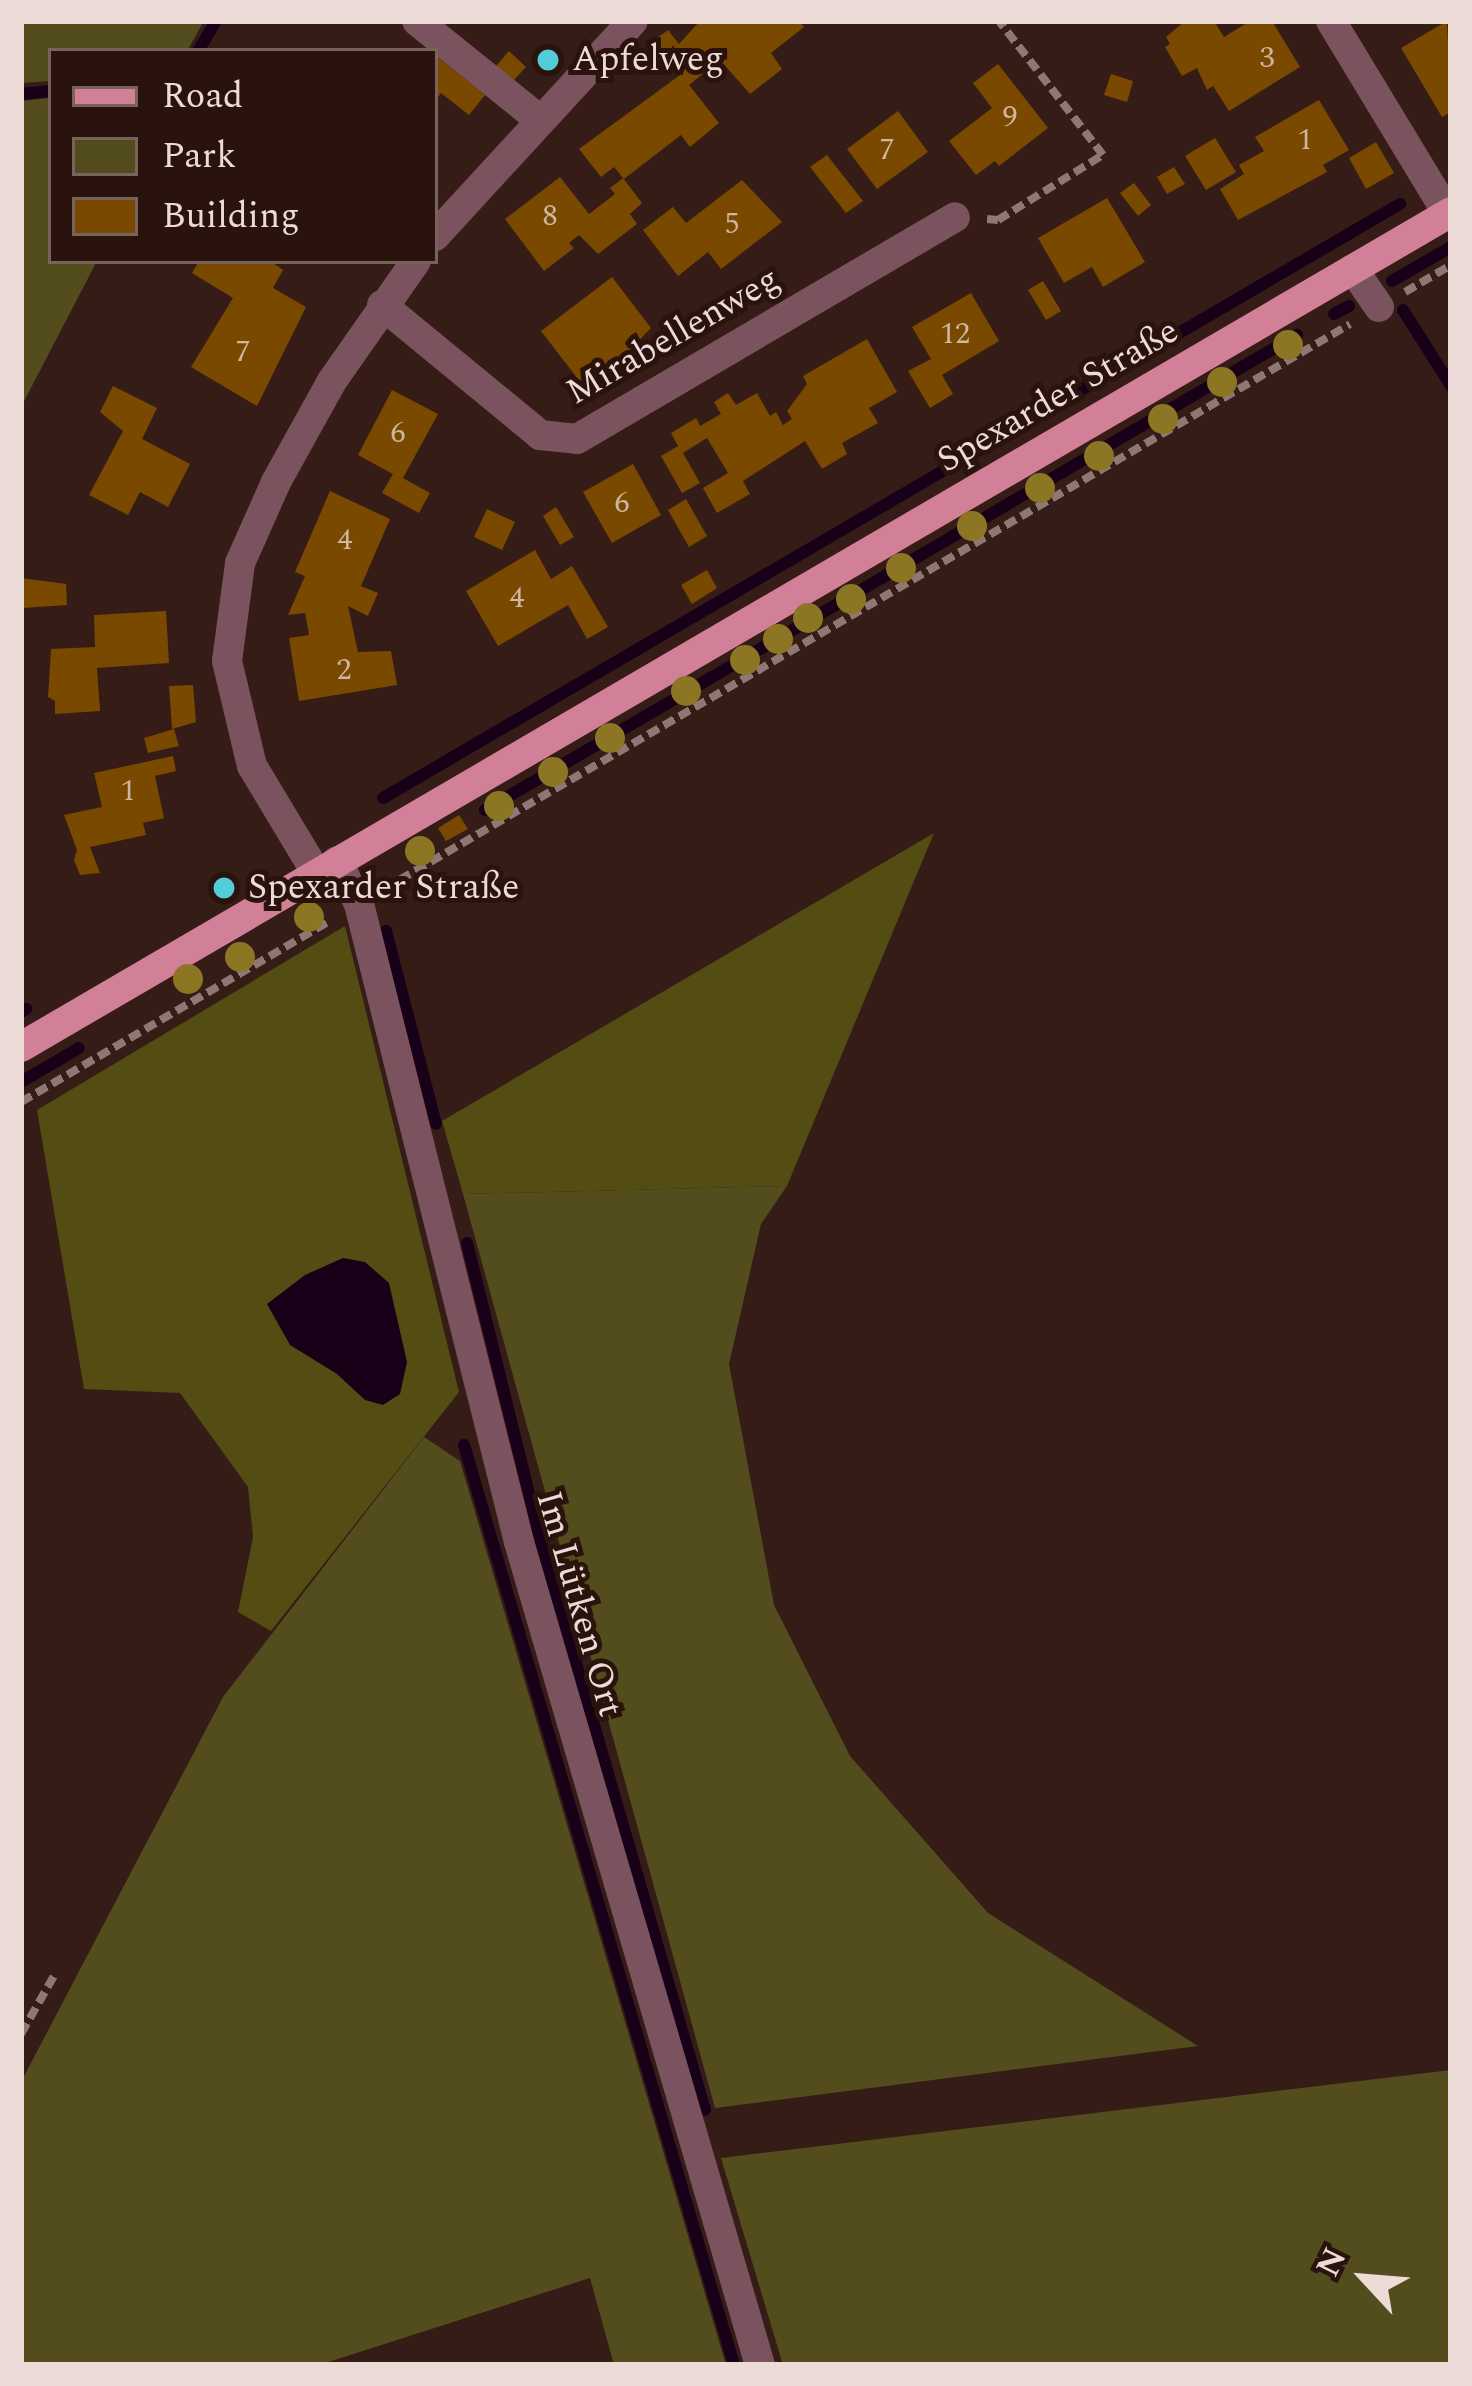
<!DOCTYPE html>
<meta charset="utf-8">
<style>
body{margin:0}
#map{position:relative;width:1472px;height:2386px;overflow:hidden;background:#351c17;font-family:Spectral,serif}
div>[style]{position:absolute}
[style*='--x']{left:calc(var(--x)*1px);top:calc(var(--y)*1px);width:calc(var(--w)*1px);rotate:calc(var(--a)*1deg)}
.green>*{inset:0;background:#534d1d}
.forest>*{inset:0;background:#534c13}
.water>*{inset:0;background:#180019}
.stream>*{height:12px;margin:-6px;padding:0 6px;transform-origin:6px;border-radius:6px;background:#180019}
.building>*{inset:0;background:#794900}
.path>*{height:8px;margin-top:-4px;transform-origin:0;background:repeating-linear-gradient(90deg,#8d7873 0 12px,transparent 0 18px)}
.minor>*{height:30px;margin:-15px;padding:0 15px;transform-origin:15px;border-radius:15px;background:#7b535e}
.major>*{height:30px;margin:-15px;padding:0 15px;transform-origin:15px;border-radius:15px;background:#d27f98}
.trees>*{width:30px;height:30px;margin:-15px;border-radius:50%;background:#8c7624}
.dots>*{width:33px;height:33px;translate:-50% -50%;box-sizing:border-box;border:6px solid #2b130d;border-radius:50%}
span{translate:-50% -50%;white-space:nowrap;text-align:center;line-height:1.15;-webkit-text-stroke:10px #2b130d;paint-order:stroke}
.number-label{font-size:30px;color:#cfb6a0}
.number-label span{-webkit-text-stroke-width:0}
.poi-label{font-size:36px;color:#ecdbd6}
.left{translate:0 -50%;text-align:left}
.street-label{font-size:36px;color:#ecdbd6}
.frame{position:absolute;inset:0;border:24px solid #ecdbd6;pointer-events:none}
.legend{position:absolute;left:48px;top:48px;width:390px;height:216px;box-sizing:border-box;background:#2b130d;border:3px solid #78635d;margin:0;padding:15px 21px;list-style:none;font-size:36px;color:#ecdbd6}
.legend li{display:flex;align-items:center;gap:24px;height:60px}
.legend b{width:60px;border:3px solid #78635d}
.north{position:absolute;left:1304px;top:2218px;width:120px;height:120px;-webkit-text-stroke:9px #2b130d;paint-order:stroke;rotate:296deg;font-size:33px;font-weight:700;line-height:48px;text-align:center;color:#ecdbd6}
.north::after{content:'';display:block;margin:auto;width:42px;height:54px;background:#ecdbd6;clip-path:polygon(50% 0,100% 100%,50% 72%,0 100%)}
</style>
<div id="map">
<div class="green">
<div style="clip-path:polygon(21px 21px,204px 21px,187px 51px,51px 51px,51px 81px,21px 83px)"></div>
<div style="clip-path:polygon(51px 98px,51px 261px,97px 261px,21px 407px,21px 101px)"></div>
<div style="clip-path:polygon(787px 1186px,761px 1224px,729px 1364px,774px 1605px,850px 1756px,988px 1913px,1198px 2046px,715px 2108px,463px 1194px)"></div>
<div style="clip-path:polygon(424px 1437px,460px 1461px,726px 2365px,614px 2365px,590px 2278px,319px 2365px,21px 2365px,21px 2082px,223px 1697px)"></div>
<div style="clip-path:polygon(1451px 2070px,1451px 2365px,783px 2365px,721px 2158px)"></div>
</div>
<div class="forest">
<div style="clip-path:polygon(934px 833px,787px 1186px,463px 1194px,442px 1121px)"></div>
<div style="clip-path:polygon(345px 926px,459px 1392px,271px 1631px,238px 1612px,253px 1537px,248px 1487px,180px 1393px,84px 1389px,37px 1110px)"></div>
</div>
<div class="water">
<div style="clip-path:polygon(343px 1258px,365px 1262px,389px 1283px,407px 1362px,400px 1394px,383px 1405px,365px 1400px,337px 1374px,290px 1345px,267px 1304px,305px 1275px)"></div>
</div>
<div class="stream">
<div style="--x:198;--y:51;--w:35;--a:-59"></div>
<div style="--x:21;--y:94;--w:30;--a:-6"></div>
<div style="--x:1392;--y:281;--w:68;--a:-30"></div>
<div style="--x:1403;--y:310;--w:90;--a:57.7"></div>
<div style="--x:1334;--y:314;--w:17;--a:-28"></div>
<div style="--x:383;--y:798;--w:1178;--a:-30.29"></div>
<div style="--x:485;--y:810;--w:941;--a:-30.33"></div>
<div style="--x:386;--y:931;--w:199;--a:75.5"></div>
<div style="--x:21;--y:1012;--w:6;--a:-31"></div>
<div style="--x:21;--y:1082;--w:67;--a:-30.4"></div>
<div style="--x:467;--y:1243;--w:307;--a:76.1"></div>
<div style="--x:541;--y:1541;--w:592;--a:73.92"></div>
<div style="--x:464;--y:1445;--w:959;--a:73.64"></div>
</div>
<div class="building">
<div style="clip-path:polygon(700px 21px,799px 21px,804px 27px,771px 53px,782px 69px,750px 94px,720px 60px,689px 85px,719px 123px,690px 147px,681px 135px,624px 179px,614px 167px,601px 177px,579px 149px,680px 75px,653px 41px,668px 30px,679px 44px)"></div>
<div style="clip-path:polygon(1185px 21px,1214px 21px,1224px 37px,1250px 21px,1272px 21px,1300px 67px,1229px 111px,1213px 86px,1207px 90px,1197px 68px,1182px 76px,1165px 47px,1170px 44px,1166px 37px)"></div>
<div style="clip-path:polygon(1447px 21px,1451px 112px,1442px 117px,1401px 48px)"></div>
<div style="clip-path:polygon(509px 51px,526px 67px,513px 81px,496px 66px)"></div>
<div style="clip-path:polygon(435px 55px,485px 95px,469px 115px,441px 93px,435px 101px)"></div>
<div style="clip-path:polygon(998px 64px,1048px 128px,999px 166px,995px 161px,976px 175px,949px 141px,992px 108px,973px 83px)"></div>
<div style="clip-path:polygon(1111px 74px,1133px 81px,1127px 102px,1104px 95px)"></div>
<div style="clip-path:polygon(1319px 100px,1349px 150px,1323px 165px,1327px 172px,1238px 220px,1220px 189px,1244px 174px,1239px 165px,1264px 151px,1255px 137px)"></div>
<div style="clip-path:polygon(898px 111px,928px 152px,877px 189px,847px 149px)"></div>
<div style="clip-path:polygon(1215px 138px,1236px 172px,1206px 190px,1185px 156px)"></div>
<div style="clip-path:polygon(1376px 142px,1394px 173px,1366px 189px,1349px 158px)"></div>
<div style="clip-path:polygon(827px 155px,863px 201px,846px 213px,810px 167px)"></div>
<div style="clip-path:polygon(1174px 167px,1185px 184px,1167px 194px,1157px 177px)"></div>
<div style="clip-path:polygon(560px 177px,589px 214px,615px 194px,610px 188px,623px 178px,642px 203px,630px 214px,637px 224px,598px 254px,579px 235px,569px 243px,574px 248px,544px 271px,505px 219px)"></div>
<div style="clip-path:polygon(742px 180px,782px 222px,721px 269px,708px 252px,678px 276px,643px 230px,673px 207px,686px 223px)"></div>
<div style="clip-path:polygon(1134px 183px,1151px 205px,1138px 216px,1120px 193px)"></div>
<div style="clip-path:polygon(1107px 198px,1145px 262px,1103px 287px,1092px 267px,1064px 283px,1038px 238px)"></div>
<div style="clip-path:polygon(199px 261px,270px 261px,283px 270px,273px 288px,306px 307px,257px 406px,191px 367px,233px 298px,192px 273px)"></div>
<div style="clip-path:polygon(612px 277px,651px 328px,609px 371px,604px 365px,581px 383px,541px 331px)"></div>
<div style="clip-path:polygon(1043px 281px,1061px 311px,1046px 320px,1028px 290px)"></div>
<div style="clip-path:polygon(971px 293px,999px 341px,942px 375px,953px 394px,930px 408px,908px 371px,931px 359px,912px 327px)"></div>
<div style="clip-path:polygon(867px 339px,897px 392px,869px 408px,878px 423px,842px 443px,847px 454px,822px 469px,805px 441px,743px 481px,750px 494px,717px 513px,703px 488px,728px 473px,707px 438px,683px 453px,700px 483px,682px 493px,661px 456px,678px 446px,671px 433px,696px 418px,700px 426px,721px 414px,714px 402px,728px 393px,736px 405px,757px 393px,770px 416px,776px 412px,783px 425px,792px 419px,787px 411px,807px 384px,803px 376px)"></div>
<div style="clip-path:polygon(113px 386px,157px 408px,142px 439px,190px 464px,168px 507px,140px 492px,128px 515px,89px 495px,123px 431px,100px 412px)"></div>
<div style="clip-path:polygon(392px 390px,438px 414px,403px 478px,430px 493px,419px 513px,382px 493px,393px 474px,358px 455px)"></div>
<div style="clip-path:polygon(633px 464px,661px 515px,612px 543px,583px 492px)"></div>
<div style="clip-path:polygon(330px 491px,390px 519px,361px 586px,378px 593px,368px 616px,348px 606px,358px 652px,391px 651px,397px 685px,299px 701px,289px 638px,309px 635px,305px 613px,288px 615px,305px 576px,295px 572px)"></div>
<div style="clip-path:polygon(686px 499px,707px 536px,689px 547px,668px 510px)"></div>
<div style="clip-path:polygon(556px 507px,574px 537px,560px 545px,543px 516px)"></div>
<div style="clip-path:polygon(487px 509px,515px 522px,502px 550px,474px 537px)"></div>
<div style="clip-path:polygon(535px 550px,551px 579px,572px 566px,608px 627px,587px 639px,568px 605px,498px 646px,466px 591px)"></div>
<div style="clip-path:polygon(707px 570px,717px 588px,692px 604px,681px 585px)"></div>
<div style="clip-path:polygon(21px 578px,66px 584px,67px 605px,23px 608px)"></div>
<div style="clip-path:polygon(166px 611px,169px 663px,97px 668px,100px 711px,55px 714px,55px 701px,48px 697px,51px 649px,95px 647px,94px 615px)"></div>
<div style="clip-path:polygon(193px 685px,196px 722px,172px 729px,169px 686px)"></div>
<div style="clip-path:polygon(174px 729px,179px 746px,148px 753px,144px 738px)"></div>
<div style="clip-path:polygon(173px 756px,176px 771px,155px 776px,164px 818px,143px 823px,146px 835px,90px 847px,100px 873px,80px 875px,74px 860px,77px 850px,64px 815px,102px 807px,94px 773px)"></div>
<div style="clip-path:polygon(459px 815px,468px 829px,446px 841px,438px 828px)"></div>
</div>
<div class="path">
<div style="--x:987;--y:219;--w:11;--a:5"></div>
<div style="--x:998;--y:220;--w:123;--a:-31.8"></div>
<div style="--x:1103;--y:155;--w:170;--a:-127.8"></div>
<div style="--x:1405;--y:292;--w:53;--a:-30.4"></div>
<div style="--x:384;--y:889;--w:1119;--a:-30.32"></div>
<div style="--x:21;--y:1102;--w:358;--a:-30.4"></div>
<div style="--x:21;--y:2034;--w:69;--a:-60.5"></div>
</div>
<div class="minor">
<div style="--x:417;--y:21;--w:156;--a:38.8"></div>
<div style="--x:1331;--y:21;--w:226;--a:58.8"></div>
<div style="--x:435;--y:236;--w:292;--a:-47.4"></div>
<div style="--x:1353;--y:269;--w:46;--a:55.6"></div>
<div style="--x:382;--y:305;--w:205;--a:39.4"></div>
<div style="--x:540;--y:435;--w:37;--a:6"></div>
<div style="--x:577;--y:439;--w:438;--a:-30.4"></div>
<div style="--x:337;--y:861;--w:48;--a:62.9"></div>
<div style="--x:359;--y:904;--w:658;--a:75.92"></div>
<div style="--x:519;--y:1542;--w:858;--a:73.68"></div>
<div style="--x:317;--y:874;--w:126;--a:-121"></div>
<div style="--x:252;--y:766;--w:108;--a:-103.4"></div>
<div style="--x:227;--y:661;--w:99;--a:-82.4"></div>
<div style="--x:240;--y:563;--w:89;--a:-66"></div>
<div style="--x:276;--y:482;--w:115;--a:-61"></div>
<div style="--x:332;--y:381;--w:146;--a:-55"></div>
</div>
<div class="major">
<div style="--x:21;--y:1047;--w:1656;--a:-30.28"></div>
</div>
<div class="trees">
<div style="left:1288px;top:345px"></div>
<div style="left:1222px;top:382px"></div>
<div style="left:1163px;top:419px"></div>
<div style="left:1099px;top:456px"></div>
<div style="left:1040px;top:488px"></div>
<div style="left:972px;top:526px"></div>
<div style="left:901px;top:568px"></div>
<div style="left:851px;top:599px"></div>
<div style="left:808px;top:618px"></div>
<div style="left:778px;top:639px"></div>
<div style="left:745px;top:660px"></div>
<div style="left:686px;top:691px"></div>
<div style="left:610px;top:738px"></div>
<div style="left:553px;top:772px"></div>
<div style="left:499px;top:806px"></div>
<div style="left:420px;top:851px"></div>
<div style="left:309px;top:917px"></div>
<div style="left:240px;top:957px"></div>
<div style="left:188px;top:979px"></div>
</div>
<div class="dots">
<div style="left:548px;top:60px;background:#52ccd6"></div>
<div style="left:224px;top:888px;background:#52ccd6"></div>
</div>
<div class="number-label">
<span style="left:1267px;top:58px">3</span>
<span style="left:1010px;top:117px">9</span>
<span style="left:1305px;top:140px">1</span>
<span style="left:887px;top:150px">7</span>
<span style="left:550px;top:216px">8</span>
<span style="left:732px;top:224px">5</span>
<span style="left:955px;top:334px">12</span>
<span style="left:243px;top:352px">7</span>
<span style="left:398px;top:433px">6</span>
<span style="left:622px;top:503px">6</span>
<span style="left:345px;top:540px">4</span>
<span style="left:517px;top:598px">4</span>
<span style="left:344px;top:670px">2</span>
<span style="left:128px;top:791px">1</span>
</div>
<div class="poi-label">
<span class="left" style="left:572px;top:60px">Apfelweg</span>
<span class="left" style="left:248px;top:888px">Spexarder Straße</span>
</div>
<div class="street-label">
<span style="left:673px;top:336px;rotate:-30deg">Mirabellenweg</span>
<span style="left:1058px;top:396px;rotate:-30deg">Spexarder Straße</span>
<span style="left:579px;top:1604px;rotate:74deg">Im Lütken Ort</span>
</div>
<div class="frame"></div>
<ul class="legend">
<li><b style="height:15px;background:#d27f98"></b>Road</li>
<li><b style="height:33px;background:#534d1d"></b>Park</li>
<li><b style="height:33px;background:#794900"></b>Building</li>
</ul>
<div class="north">N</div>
</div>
